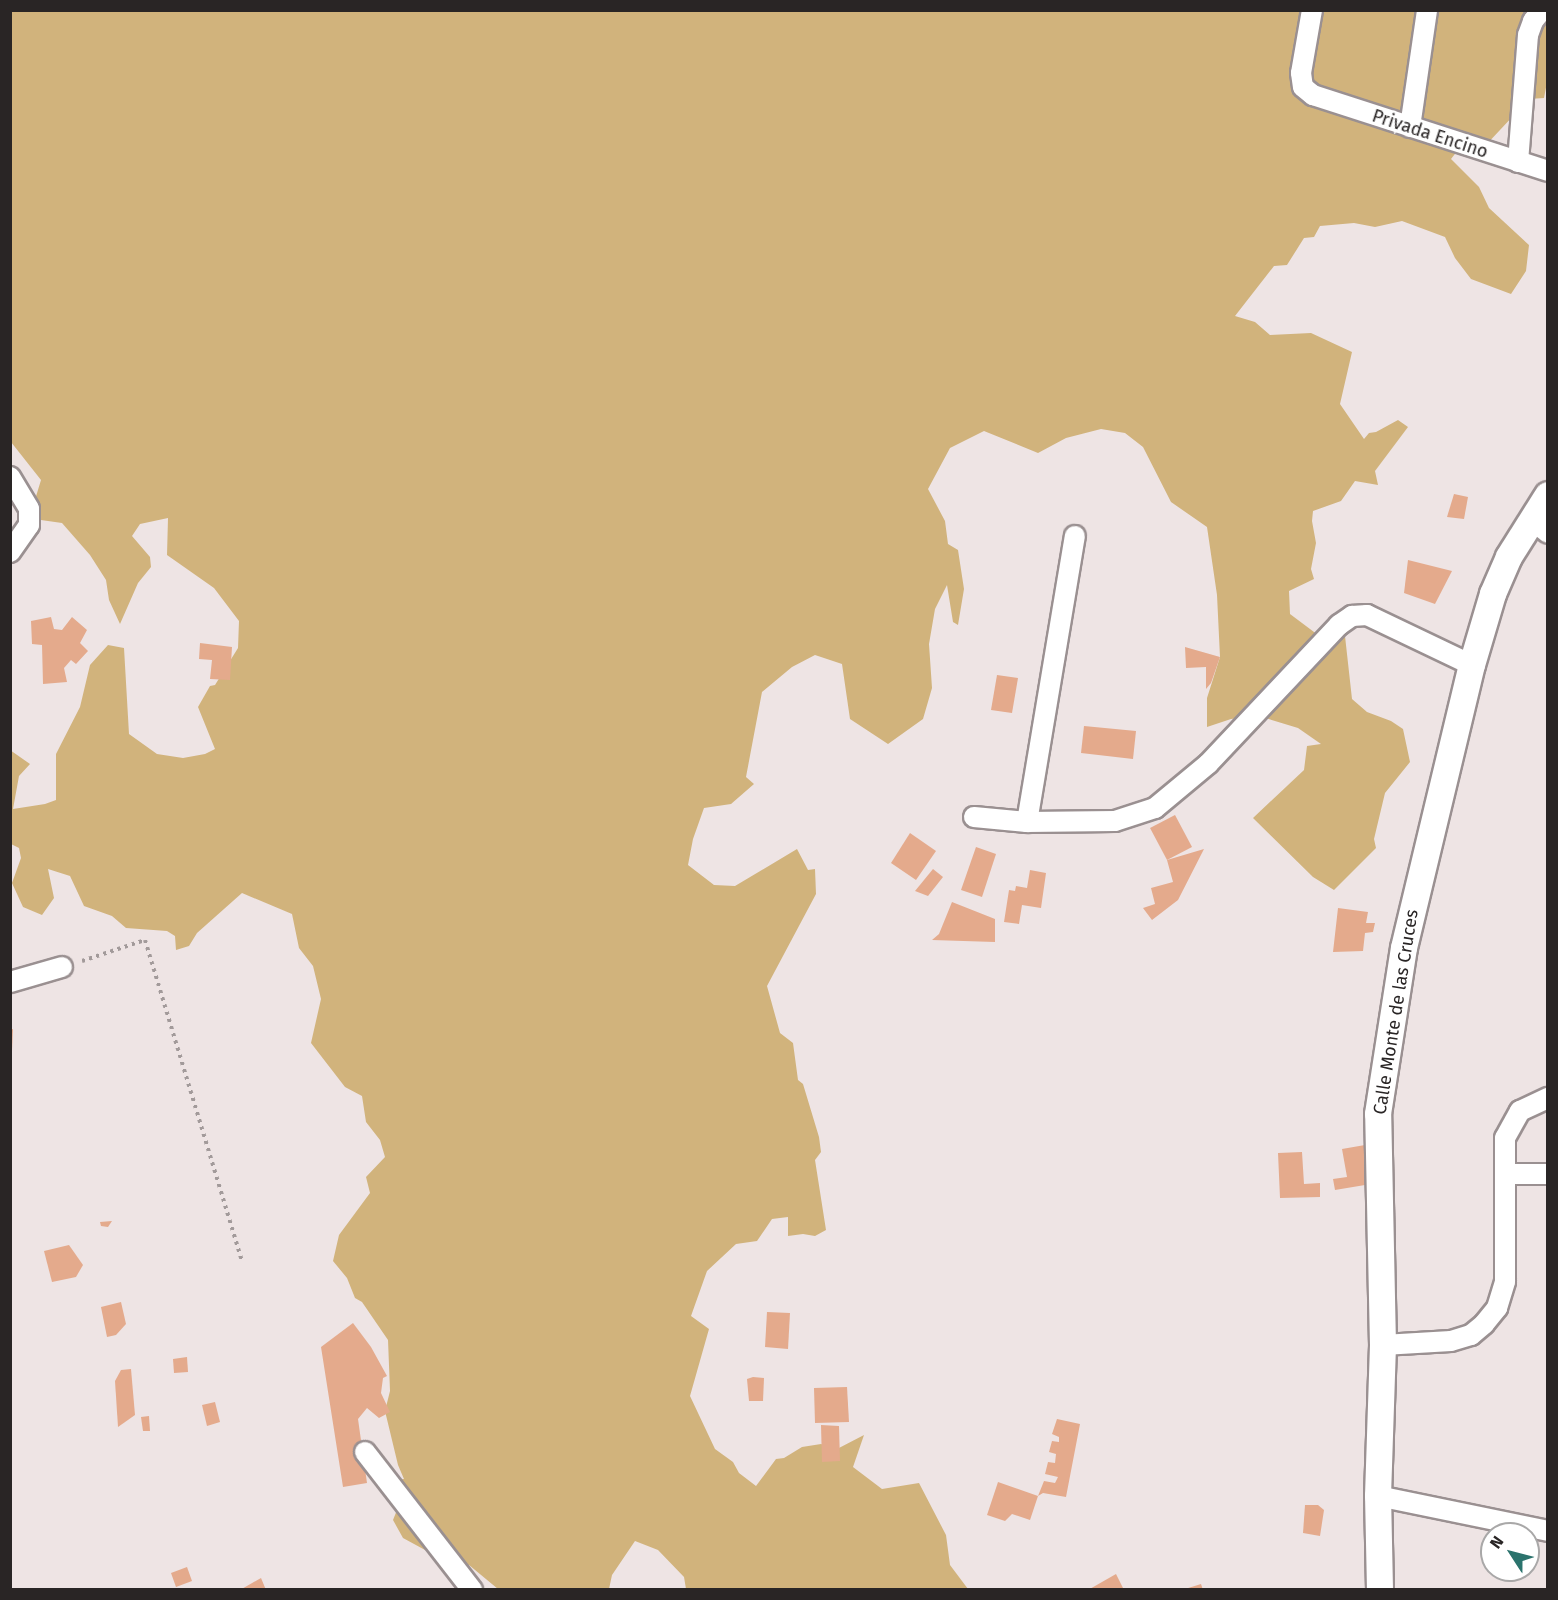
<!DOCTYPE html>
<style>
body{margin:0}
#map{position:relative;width:1558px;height:1600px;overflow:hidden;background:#eee4e4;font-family:"Fira Sans",sans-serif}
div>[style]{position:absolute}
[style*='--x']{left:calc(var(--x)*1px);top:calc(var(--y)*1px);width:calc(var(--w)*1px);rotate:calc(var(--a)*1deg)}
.forest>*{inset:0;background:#d1b37c}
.building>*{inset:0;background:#e4aa8c}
.path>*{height:4px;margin-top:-2px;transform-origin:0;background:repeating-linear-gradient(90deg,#a29a9a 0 3px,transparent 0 7.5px)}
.roads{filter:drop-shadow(2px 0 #9a9091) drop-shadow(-2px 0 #9a9091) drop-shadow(0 2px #9a9091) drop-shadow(0 -2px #9a9091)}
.minor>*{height:20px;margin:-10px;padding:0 10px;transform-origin:10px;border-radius:10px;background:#fff}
.tertiary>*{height:26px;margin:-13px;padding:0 13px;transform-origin:13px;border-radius:13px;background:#fff}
span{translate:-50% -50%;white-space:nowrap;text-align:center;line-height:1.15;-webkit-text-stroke:4.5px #fff;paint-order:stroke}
.street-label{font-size:18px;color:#292525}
.frame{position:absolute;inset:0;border:12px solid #292525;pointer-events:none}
.north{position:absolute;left:1480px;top:1522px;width:60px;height:60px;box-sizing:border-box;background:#fff;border:2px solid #a9a8a8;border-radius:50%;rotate:306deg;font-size:16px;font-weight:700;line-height:24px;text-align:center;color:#292525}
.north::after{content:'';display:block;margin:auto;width:21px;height:27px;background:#2b736d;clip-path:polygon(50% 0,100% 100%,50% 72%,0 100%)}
</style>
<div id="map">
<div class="forest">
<div style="clip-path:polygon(11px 11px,1547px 11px,1548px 77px,1544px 98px,1529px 99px,1485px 146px,1458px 150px,1451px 159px,1479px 187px,1489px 208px,1529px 245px,1526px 271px,1511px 294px,1471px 279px,1455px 258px,1445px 237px,1402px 221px,1375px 227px,1354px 223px,1320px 226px,1314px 237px,1304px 238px,1287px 265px,1274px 266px,1235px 316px,1255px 322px,1270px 335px,1311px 333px,1352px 352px,1340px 404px,1364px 439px,1369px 433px,1376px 432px,1398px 420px,1408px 427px,1375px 471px,1378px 485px,1355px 481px,1341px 501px,1313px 511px,1312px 521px,1316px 543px,1311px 569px,1314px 579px,1289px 591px,1290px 614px,1322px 638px,1341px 610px,1348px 622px,1345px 636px,1352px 699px,1367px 712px,1391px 721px,1403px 729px,1410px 762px,1385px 793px,1374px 839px,1376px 848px,1334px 890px,1313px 877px,1253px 818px,1304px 770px,1307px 746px,1321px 744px,1298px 728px,1259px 716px,1231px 719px,1207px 727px,1207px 698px,1220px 657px,1217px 595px,1207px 527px,1171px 502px,1143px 447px,1125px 433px,1101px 429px,1066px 438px,1038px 453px,984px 431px,950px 448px,928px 489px,945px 521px,948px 544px,958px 550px,964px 589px,958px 625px,953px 622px,947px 585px,935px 609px,929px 644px,932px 688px,923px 719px,888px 744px,850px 719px,842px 664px,815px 655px,792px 667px,762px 692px,746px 777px,754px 784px,731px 804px,704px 808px,693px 839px,688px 865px,714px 885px,735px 886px,797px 849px,808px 870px,815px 869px,816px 894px,767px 986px,780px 1033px,793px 1043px,798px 1080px,803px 1084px,819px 1137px,821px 1152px,815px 1160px,826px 1230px,815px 1236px,803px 1234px,788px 1236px,788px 1217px,772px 1219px,757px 1241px,736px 1244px,707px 1271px,691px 1316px,709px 1329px,690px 1396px,715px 1449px,733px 1462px,739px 1473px,756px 1486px,776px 1459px,784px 1458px,802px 1447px,821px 1444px,837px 1449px,864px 1435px,853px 1467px,882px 1489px,919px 1483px,946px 1535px,950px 1565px,968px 1589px,686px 1589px,684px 1577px,658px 1550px,635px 1541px,612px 1575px,609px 1589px,498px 1589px,469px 1565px,449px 1563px,403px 1538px,393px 1520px,403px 1495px,394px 1480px,404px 1479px,398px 1465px,385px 1411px,390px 1391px,388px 1340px,362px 1302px,355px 1298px,347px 1278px,333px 1261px,339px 1235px,370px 1193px,366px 1177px,385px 1157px,380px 1140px,366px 1122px,362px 1096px,345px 1087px,311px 1043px,321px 999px,313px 966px,299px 948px,292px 914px,242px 893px,197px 933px,189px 946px,176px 950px,175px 936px,167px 931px,126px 928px,112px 916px,84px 906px,70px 876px,48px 869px,54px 898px,42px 915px,23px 907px,12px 883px,21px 858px,19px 848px,11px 844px,10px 750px,30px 764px,19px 776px,13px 809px,45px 804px,56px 800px,56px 754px,80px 707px,90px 665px,108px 645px,124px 648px,129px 734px,157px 754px,183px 758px,205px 754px,215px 749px,198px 707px,210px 686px,215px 685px,238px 648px,239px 621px,214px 588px,167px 555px,168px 518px,140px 524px,132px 536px,150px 557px,151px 567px,138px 583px,120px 624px,109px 600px,106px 580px,90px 555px,62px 523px,41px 520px,34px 503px,41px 480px,11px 442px)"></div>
</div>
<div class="building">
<div style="clip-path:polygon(1454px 494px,1468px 497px,1464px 519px,1447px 517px)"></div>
<div style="clip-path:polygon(1408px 560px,1452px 571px,1435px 604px,1404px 593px)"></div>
<div style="clip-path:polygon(51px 617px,54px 629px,62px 630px,72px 617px,87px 630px,80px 643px,88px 651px,76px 664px,71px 660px,64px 668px,67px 682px,43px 684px,42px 645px,32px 644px,31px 621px)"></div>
<div style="clip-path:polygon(200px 643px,232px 647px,230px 680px,210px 679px,212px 660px,199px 659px)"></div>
<div style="clip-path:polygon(1185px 647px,1220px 657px,1211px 683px,1206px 689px,1206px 667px,1186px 668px)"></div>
<div style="clip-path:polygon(997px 675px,1018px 678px,1012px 713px,991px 710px)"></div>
<div style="clip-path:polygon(1084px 726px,1136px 731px,1133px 759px,1081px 753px)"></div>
<div style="clip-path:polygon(1175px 815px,1192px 847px,1167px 860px,1150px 828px)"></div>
<div style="clip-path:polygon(910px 833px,936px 851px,916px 880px,891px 863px)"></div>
<div style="clip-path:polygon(976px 847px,996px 854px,982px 897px,961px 890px)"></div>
<div style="clip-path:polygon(1204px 849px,1178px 900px,1152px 920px,1143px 908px,1155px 904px,1151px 888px,1173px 882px,1167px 860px)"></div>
<div style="clip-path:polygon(933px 869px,943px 877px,928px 896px,915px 891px)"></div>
<div style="clip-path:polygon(1030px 870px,1046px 873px,1041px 908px,1022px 905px,1019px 924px,1004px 922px,1009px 890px,1015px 891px,1016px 886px,1027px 888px)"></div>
<div style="clip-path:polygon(952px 902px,995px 919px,995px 942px,932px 940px,939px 934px)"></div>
<div style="clip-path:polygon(1338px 908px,1368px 912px,1366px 923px,1375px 923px,1373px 932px,1365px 933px,1363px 951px,1333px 952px)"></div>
<div style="clip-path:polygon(13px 1029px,12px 1051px,10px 1051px,10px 1030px)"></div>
<div style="clip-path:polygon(1365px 1145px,1371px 1184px,1335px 1190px,1333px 1179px,1347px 1177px,1342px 1149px)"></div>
<div style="clip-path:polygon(1302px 1152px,1304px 1184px,1320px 1183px,1320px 1197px,1280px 1198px,1278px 1153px)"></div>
<div style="clip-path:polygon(112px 1221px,108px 1227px,101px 1226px,100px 1222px)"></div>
<div style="clip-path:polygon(69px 1245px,83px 1265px,76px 1277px,52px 1282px,44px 1251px)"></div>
<div style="clip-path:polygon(121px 1302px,126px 1324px,116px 1335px,107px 1337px,101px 1307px)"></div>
<div style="clip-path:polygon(767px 1312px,790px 1313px,788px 1349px,765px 1347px)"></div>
<div style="clip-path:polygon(353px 1323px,371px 1347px,387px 1376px,383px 1378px,381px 1393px,390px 1412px,379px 1418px,367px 1408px,358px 1419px,367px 1483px,343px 1487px,321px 1347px)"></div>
<div style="clip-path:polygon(187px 1357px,188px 1372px,174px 1373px,173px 1359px)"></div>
<div style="clip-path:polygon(131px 1369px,135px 1415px,118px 1427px,115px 1381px,121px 1370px)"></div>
<div style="clip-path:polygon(753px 1377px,764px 1378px,763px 1401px,749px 1401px,747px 1379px)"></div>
<div style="clip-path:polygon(847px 1387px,849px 1422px,815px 1423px,814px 1388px)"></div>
<div style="clip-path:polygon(215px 1402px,220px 1422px,207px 1426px,202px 1405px)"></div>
<div style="clip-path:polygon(149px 1416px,150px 1431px,143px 1431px,141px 1417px)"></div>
<div style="clip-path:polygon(1057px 1419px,1080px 1424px,1066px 1497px,1043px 1493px,1038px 1496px,1044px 1481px,1055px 1483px,1058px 1477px,1045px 1474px,1048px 1462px,1055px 1463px,1056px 1454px,1049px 1452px,1052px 1441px,1059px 1442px,1059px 1437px,1052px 1434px)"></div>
<div style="clip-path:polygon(821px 1425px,839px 1426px,840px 1461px,822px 1462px)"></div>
<div style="clip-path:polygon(998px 1482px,1038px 1496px,1030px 1520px,1012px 1514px,1005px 1521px,987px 1515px)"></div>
<div style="clip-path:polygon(1305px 1505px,1318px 1505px,1324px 1510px,1320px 1536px,1303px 1533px)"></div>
<div style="clip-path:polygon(187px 1567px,192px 1581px,176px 1587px,171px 1573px)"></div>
<div style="clip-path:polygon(1116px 1574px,1124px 1590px,1088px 1590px)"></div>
<div style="clip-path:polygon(261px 1578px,266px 1590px,240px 1590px)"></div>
<div style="clip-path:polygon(1201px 1584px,1203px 1590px,1185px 1590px,1185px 1589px)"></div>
</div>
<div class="path">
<div style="--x:82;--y:961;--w:66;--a:-18.4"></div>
<div style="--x:145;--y:940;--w:335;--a:73.2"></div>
</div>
<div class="roads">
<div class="minor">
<div style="--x:1312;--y:10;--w:64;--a:99.9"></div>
<div style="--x:1301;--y:73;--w:14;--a:82"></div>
<div style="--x:1303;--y:87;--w:13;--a:39"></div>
<div style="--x:1313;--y:95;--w:247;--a:17.9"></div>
<div style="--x:1410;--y:127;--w:118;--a:-81.7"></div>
<div style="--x:1518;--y:162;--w:127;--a:-85.5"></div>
<div style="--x:1528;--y:35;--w:15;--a:-70"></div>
<div style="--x:1533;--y:21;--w:14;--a:-51"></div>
<div style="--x:10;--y:477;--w:37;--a:59"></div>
<div style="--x:29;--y:509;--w:16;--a:90"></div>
<div style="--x:29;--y:525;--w:33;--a:125"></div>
<div style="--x:1531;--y:519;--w:22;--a:39"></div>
<div style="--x:974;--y:817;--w:53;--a:5.4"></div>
<div style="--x:1027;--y:822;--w:88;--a:-0.7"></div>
<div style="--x:1115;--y:821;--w:42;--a:-18"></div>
<div style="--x:1155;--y:808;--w:69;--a:-39.7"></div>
<div style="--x:1208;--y:764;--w:191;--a:-46.7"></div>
<div style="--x:1339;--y:625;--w:16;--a:-35"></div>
<div style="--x:1352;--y:616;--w:15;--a:-4"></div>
<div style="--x:1367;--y:615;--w:116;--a:25.5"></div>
<div style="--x:1027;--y:822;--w:290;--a:-80.5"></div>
<div style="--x:10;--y:982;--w:54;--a:-16.1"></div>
<div style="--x:1505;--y:1174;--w:43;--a:0"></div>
<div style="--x:1383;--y:1345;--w:68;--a:-3.4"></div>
<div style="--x:1451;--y:1341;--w:21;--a:-17"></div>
<div style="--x:1471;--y:1335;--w:17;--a:-40"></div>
<div style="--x:1484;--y:1324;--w:21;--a:-51"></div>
<div style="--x:1497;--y:1308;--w:28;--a:-73"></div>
<div style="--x:1505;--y:1281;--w:143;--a:-90"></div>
<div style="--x:1505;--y:1138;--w:31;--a:-61"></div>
<div style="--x:1520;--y:1111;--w:31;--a:-25"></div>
<div style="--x:365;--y:1452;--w:175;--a:52.2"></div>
<div style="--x:1378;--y:1496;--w:174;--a:11.6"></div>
</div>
<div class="tertiary">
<div style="--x:1380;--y:1590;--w:94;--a:-91.2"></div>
<div style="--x:1378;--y:1496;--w:151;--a:-88.1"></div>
<div style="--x:1383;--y:1345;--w:231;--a:-91.2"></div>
<div style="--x:1378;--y:1114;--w:168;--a:-81.1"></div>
<div style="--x:1404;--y:948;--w:291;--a:-76.5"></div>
<div style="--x:1472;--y:665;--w:74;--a:-73.5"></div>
<div style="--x:1493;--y:594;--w:40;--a:-66.6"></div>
<div style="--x:1509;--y:557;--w:73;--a:-57.8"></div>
</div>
</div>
<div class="street-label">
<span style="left:1430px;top:134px;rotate:18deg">Privada Encino</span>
<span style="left:1396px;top:1012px;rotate:-81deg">Calle Monte de las Cruces</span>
</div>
<div class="frame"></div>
<div class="north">N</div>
</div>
